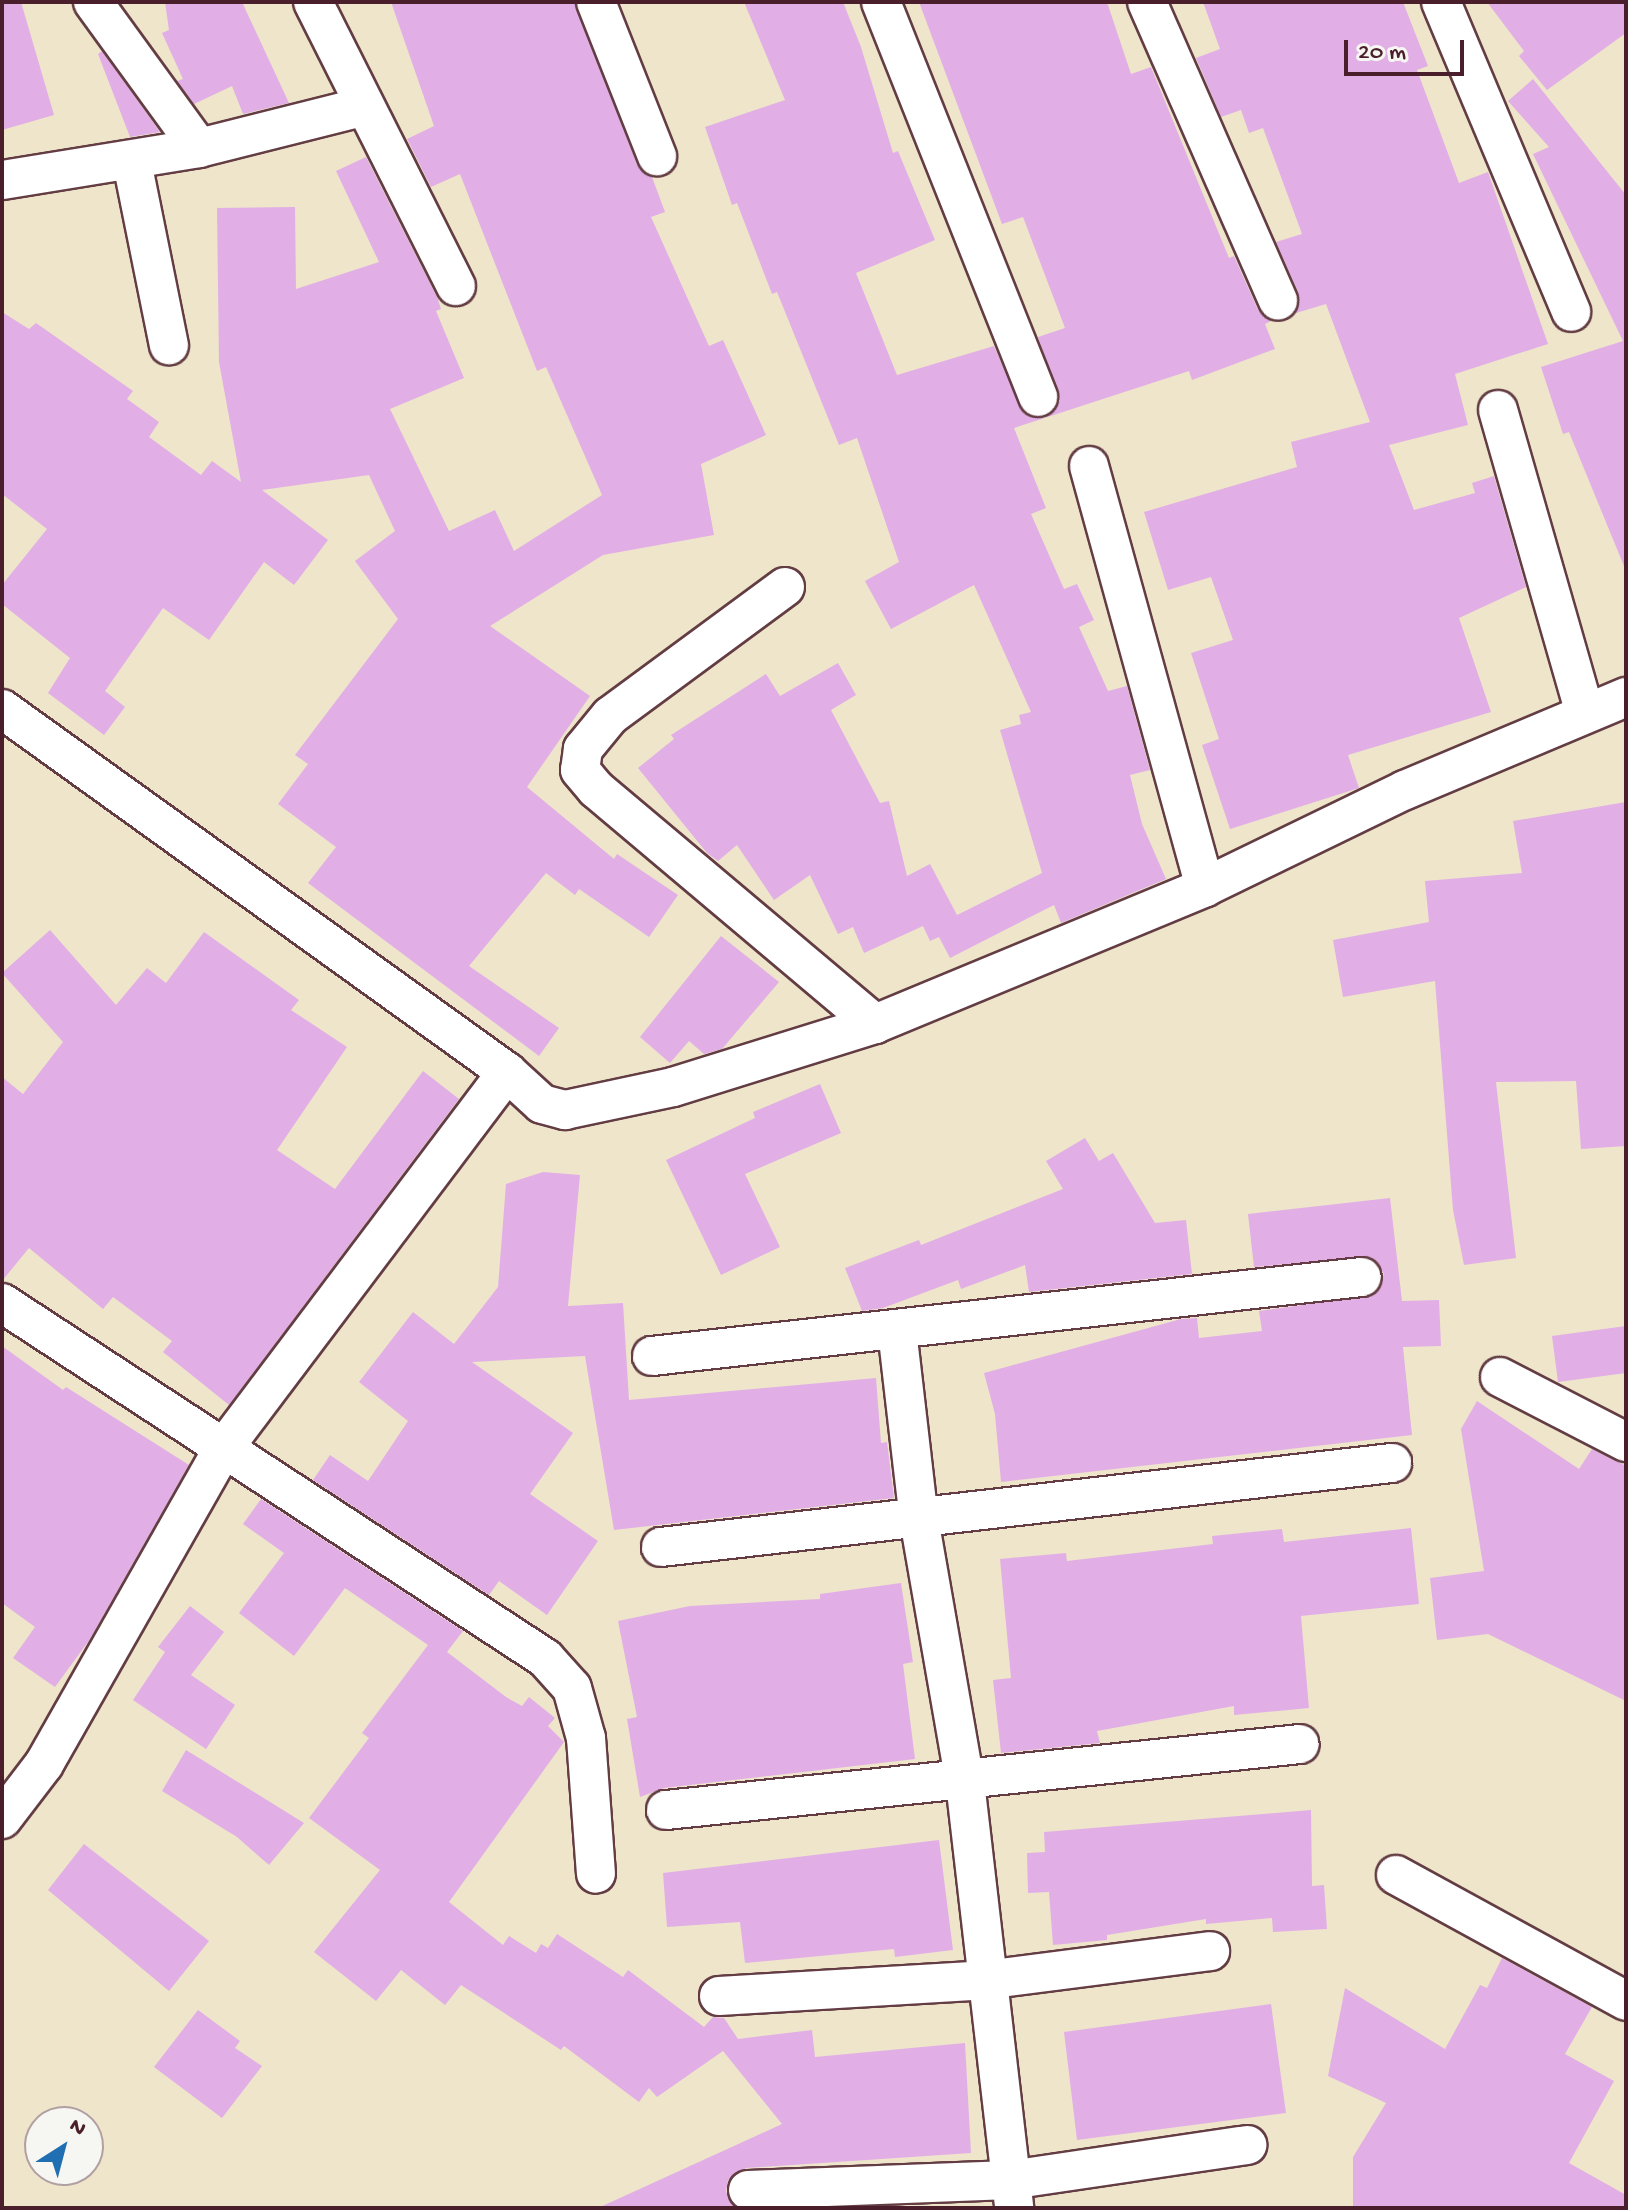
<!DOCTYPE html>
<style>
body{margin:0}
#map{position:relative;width:1628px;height:2210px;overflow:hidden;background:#eee5cb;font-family:"Gochi Hand",sans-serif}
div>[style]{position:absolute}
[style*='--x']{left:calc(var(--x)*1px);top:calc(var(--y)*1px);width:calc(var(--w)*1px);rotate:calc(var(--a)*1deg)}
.building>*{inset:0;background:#e1afe6}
.roads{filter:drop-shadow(2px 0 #633d43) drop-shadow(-2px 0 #633d43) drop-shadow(0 2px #633d43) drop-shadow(0 -2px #633d43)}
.street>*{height:38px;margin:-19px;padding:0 19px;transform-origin:19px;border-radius:19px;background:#fff}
span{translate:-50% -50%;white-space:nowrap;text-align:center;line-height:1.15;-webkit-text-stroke:7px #f6f6f2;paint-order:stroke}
.frame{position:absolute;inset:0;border:4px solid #4a1f2b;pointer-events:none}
.north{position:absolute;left:24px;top:2106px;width:80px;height:80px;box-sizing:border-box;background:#f6f6f2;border:2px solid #b1a0a2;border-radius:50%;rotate:36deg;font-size:22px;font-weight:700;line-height:32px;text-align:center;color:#4a1f2b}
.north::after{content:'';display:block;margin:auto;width:28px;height:36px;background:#1f6fb2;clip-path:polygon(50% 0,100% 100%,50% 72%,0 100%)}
.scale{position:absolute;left:1344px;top:40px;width:120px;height:36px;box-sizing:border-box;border:4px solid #4a1f2b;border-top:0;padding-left:10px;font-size:24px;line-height:28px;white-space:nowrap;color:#4a1f2b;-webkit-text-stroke:6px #f6f6f2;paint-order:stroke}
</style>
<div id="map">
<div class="building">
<div style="clip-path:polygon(2px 2px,21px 2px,54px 115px,2px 130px)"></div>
<div style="clip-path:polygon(165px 2px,242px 2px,289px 103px,243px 114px,232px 86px,194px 104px,177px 81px,183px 79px,162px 33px,169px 30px)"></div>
<div style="clip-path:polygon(391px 2px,574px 2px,637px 164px,652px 177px,665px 212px,651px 217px,709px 346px,723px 340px,766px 435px,701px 464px,714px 535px,603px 555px,490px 626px,590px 696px,527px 787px,614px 859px,617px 854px,678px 895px,649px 937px,579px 889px,575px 895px,546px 873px,469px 966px,559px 1028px,539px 1056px,308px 883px,336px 847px,278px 804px,308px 764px,295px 755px,398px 619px,355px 561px,395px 531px,369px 475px,262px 490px,328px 540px,294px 585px,264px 562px,209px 640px,163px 608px,105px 691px,125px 707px,104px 735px,48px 693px,70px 658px,2px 604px,2px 585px,47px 529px,2px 494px,2px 312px,29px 329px,36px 323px,133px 391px,127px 399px,159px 422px,149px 437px,201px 475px,212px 461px,241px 482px,219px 362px,217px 208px,295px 207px,296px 289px,379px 262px,336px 171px,366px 157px,437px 297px,441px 309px,436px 311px,464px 378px,390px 409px,449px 531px,495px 510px,514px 551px,602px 495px,546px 367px,537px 371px,460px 174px,431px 187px,407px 139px,434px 126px)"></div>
<div style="clip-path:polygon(744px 2px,843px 2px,861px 47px,893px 153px,898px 151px,935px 240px,856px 273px,897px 375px,994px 346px,1024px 414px,1045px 418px,1060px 401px,1038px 337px,1065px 328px,1023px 217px,1002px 224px,919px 2px,1107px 2px,1131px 74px,1151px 67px,1229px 258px,1234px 256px,1258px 310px,1271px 321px,1265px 324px,1275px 349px,1192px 380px,1189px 371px,1014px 428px,1046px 508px,1031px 514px,1064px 589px,1077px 584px,1094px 620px,1079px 627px,1108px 691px,1127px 686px,1150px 770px,1130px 775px,1142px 824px,1166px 879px,1061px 923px,1054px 905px,950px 958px,939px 937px,930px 941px,923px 926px,864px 953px,853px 927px,838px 934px,810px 875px,774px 900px,737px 845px,718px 861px,707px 853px,638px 768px,674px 739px,671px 735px,766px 674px,780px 696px,838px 663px,856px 695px,831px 710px,880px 803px,889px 801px,907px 876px,930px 864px,957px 915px,1042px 873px,1000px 730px,1021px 724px,1019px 715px,1031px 712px,974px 585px,891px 629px,865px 581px,899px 562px,857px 438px,839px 445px,777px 292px,772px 294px,737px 203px,732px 205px,705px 127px,785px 100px)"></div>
<div style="clip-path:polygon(1203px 2px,1403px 2px,1428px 66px,1417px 70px,1459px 183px,1488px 172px,1548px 344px,1455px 374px,1468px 425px,1389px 445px,1414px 510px,1475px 493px,1472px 483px,1494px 476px,1526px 587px,1459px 618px,1491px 712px,1348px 755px,1359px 788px,1230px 829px,1202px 745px,1219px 739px,1191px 653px,1233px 640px,1211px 577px,1168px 590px,1144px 512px,1297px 467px,1291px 442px,1370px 422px,1326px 304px,1296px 313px,1298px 292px,1276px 242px,1302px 234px,1263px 128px,1249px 133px,1241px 110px,1221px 117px,1196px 58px,1220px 49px)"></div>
<div style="clip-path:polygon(1487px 2px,1626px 2px,1626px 33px,1547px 90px,1519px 56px,1524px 51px)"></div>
<div style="clip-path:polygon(102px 51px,160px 132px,130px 137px,98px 54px)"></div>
<div style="clip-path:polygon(1533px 79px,1626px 195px,1626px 571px,1569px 432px,1563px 434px,1541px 367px,1623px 341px,1533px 154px,1549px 147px,1508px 101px)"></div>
<div style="clip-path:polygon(1626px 802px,1626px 1146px,1581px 1149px,1576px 1081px,1496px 1082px,1516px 1258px,1464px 1265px,1453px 1210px,1435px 981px,1343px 997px,1333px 940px,1429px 922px,1425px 881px,1522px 873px,1513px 821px)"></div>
<div style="clip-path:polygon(50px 930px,116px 1005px,147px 968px,166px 983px,204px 932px,299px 1000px,291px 1010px,347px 1047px,277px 1150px,335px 1189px,423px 1071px,459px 1099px,229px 1405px,163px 1352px,172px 1341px,113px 1297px,103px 1309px,29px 1248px,2px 1281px,2px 1077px,23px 1094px,63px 1042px,2px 973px)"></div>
<div style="clip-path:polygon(721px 936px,779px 982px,722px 1049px,704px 1054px,689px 1041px,670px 1063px,640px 1037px)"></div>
<div style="clip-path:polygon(820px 1084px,841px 1133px,745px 1174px,780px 1247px,721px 1275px,666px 1160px,755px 1118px,753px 1112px)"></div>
<div style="clip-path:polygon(1085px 1138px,1099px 1161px,1113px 1153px,1155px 1223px,1186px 1220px,1192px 1274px,1029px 1292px,1025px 1265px,961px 1289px,958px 1280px,883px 1308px,862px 1311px,845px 1268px,919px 1240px,921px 1245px,1063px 1189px,1046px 1161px)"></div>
<div style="clip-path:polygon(543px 1172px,580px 1175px,568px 1306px,623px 1303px,629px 1400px,876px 1378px,881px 1443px,887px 1442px,894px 1498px,614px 1530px,585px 1356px,472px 1362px,573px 1433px,530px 1494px,598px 1541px,547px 1615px,499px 1581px,489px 1595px,313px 1480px,330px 1455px,368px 1481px,408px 1421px,359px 1382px,413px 1312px,454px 1344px,498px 1287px,506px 1184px)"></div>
<div style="clip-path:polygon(1390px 1198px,1402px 1301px,1439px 1300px,1441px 1346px,1403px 1347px,1412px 1435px,1001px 1482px,995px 1414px,984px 1373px,1181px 1319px,1197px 1318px,1199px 1338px,1262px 1331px,1259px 1311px,1374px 1295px,1384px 1274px,1370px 1257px,1254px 1267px,1248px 1214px)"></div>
<div style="clip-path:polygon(1626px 1326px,1626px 1373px,1558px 1382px,1552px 1336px)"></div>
<div style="clip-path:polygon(2px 1346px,63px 1390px,66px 1387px,189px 1465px,90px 1639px,55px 1687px,13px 1658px,35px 1627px,2px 1603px)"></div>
<div style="clip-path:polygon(1477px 1401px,1579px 1469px,1592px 1449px,1626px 1466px,1626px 1701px,1488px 1634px,1437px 1640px,1430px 1578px,1484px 1571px,1461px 1429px)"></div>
<div style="clip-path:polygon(261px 1499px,463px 1631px,447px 1652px,506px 1697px,522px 1706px,529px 1697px,555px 1718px,548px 1726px,564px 1742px,449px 1902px,503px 1945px,509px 1936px,536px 1953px,541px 1944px,548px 1948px,557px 1934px,623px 1977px,628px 1970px,704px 2027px,713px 2017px,724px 2018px,738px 2039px,812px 2030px,815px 2057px,965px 2043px,971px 2153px,746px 2168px,728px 2180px,726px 2192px,736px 2208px,598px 2208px,782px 2124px,723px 2051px,657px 2097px,649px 2088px,639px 2102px,564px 2046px,561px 2050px,461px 1985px,445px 2005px,401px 1970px,376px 2001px,314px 1952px,380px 1870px,309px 1818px,369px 1738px,362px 1733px,428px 1645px,345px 1588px,294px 1656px,239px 1613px,284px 1553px,243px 1524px)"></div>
<div style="clip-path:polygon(1411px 1528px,1419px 1604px,1301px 1616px,1309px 1708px,1234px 1715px,1234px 1706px,1097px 1731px,1100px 1743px,1001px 1753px,993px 1680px,1011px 1678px,1000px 1559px,1066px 1553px,1067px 1561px,1213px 1544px,1212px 1536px,1282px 1529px,1284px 1542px)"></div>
<div style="clip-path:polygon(901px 1583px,913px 1662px,903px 1664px,915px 1759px,664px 1788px,640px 1797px,627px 1719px,637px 1717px,618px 1621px,690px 1606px,820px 1599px,820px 1594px)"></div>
<div style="clip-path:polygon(190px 1606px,224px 1632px,191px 1675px,235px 1705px,206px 1749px,133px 1700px,165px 1652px,158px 1647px)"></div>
<div style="clip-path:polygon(186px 1750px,304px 1823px,269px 1865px,237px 1837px,162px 1791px)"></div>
<div style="clip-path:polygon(1311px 1810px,1312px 1886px,1324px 1885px,1327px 1929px,1273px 1932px,1272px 1918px,1206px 1924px,1206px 1919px,1107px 1935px,1107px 1940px,1053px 1945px,1049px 1892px,1028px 1893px,1027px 1853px,1045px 1852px,1044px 1832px)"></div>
<div style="clip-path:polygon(939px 1840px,953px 1950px,895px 1957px,894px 1949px,745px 1963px,740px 1922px,667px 1927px,663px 1873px)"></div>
<div style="clip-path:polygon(84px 1844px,209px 1941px,169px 1991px,48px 1890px)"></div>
<div style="clip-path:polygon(1502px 1958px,1592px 2007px,1565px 2054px,1614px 2081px,1569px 2163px,1626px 2195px,1626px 2208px,1353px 2208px,1353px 2157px,1386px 2103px,1328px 2076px,1345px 1988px,1445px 2049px,1480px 1985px,1487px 1988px)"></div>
<div style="clip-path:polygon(1271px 2004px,1286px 2113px,1077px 2140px,1064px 2032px)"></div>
<div style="clip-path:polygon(198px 2010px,240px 2041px,235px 2048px,262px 2066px,222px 2118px,154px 2067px)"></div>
</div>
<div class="roads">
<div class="street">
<div style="--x:93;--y:2;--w:180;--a:54"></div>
<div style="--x:313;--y:2;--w:318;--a:63.3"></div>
<div style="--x:596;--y:2;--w:166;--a:68.4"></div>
<div style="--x:881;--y:2;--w:425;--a:68.3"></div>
<div style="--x:1147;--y:2;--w:326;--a:66.3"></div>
<div style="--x:1441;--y:2;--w:336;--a:67.2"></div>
<div style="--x:132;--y:162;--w:187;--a:78.6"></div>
<div style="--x:2;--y:180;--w:200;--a:-9.2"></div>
<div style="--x:199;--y:148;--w:168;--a:-14.1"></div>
<div style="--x:1498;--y:410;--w:315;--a:74"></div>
<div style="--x:1089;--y:466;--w:437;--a:74.6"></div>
<div style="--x:785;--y:587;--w:217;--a:143.6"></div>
<div style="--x:610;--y:716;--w:43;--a:129.3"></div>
<div style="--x:583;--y:749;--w:21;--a:98"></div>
<div style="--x:580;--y:770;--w:25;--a:50"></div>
<div style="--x:596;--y:789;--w:365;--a:40.1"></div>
<div style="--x:2;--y:709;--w:622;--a:35.71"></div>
<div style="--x:507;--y:1072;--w:47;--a:42.4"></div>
<div style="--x:542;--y:1104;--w:24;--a:15"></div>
<div style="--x:565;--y:1110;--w:110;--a:-12"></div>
<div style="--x:673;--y:1087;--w:212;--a:-17.3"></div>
<div style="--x:875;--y:1024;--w:357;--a:-22.5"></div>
<div style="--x:1205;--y:887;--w:222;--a:-25.9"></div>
<div style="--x:1405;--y:790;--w:240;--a:-22.8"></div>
<div style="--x:2;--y:1303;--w:649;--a:33.18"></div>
<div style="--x:545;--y:1658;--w:40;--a:48"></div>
<div style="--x:572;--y:1688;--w:52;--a:74.4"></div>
<div style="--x:586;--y:1738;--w:136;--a:85.8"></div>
<div style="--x:897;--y:1330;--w:190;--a:83.4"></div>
<div style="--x:919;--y:1519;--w:267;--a:80.1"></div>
<div style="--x:965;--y:1782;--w:429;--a:83.4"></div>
<div style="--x:652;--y:1356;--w:714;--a:-6.35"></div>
<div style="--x:1500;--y:1377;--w:142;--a:27.3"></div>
<div style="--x:661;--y:1547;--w:736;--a:-6.56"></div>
<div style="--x:666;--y:1810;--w:637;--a:-5.94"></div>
<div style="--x:2;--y:1819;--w:69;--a:-52.6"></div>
<div style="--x:44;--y:1764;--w:362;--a:-60.4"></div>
<div style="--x:223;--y:1449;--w:472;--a:-53"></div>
<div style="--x:1396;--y:1875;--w:262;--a:28.7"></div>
<div style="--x:719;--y:1996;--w:266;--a:-3.4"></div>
<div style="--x:985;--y:1980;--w:227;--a:-7.3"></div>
<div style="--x:748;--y:2190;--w:262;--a:-2.2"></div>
<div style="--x:1010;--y:2180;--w:240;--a:-8.4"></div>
</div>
</div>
<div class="frame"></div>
<div class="north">N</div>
<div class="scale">20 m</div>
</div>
